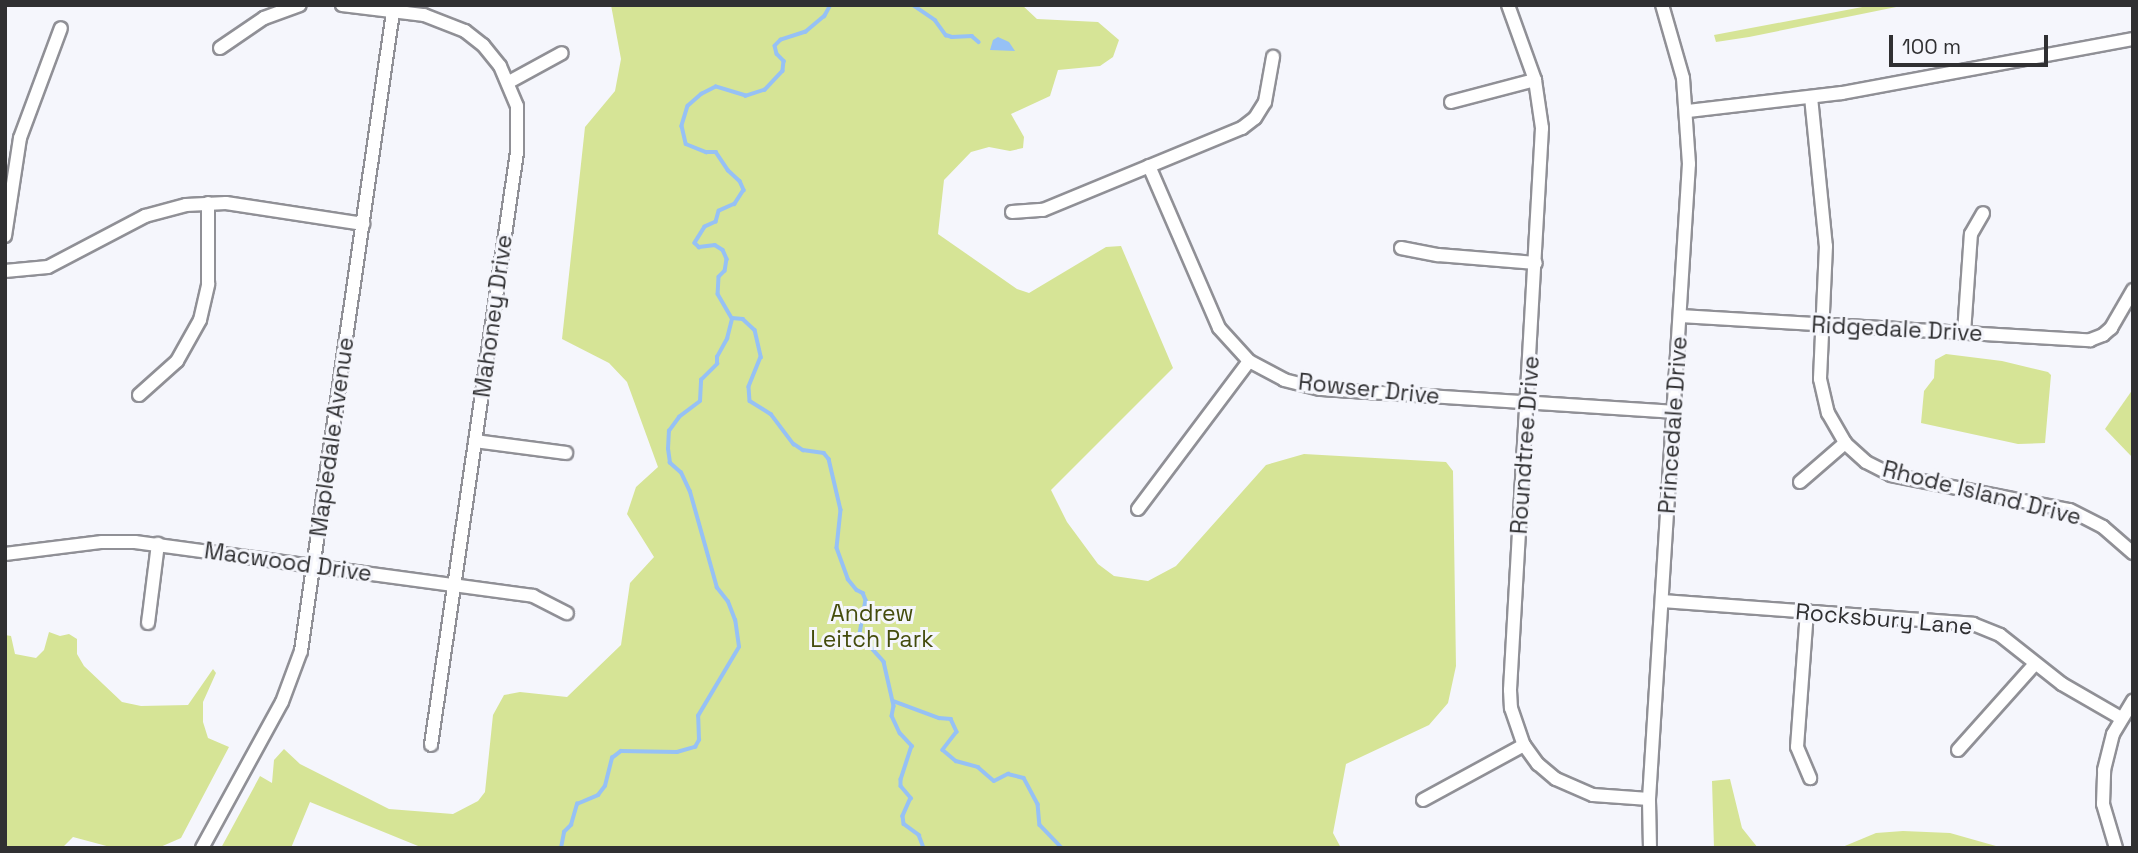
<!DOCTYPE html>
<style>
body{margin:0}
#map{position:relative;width:2138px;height:853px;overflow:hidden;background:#f5f6fc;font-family:"Space Grotesk",sans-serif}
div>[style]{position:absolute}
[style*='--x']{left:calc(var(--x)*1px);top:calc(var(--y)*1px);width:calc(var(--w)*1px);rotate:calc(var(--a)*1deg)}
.green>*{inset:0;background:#d6e496}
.water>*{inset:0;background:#96c1f5}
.stream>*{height:3.5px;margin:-1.75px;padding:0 1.75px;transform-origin:1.75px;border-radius:1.75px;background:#96c1f5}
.roads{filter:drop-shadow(2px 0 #909096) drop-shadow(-2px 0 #909096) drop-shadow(0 2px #909096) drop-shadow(0 -2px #909096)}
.minor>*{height:12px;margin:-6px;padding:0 6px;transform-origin:6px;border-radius:6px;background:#fff}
span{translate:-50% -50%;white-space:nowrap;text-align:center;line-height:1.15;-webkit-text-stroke:6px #f5f6fc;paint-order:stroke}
.street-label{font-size:23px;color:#303032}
.park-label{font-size:23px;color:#444c0d}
.frame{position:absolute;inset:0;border:7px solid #303032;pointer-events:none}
.scale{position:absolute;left:1889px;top:35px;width:159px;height:32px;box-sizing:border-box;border:4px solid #303032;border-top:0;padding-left:9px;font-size:21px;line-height:24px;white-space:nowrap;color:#303032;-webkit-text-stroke:5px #f5f6fc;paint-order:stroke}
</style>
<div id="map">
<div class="green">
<div style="clip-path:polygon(611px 5px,1022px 5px,1037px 19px,1098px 22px,1119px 40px,1113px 57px,1100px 66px,1058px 70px,1050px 96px,1011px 114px,1024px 137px,1023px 148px,1010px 151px,989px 147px,971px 152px,944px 180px,938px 234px,1017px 289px,1029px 293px,1106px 247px,1121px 246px,1173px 368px,1051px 490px,1067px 522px,1098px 564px,1114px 576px,1148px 581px,1176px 566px,1266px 465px,1304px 454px,1446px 462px,1453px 471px,1456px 666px,1448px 703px,1429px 725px,1346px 764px,1333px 833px,1341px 848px,423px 848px,310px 802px,291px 848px,221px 848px,260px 776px,272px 783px,274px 760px,284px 749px,300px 764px,389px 809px,453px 814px,478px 801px,485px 792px,493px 715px,504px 695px,520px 692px,567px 697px,621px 645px,630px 583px,654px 557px,627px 514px,636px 487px,658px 467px,627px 382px,609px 363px,562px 339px,585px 127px,615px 91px,621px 59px)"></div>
<div style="clip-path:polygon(1873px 5px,1906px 5px,1749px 37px,1716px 42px,1714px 35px)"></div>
<div style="clip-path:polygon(1946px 354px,2002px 361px,2048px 372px,2051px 375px,2045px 443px,2018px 444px,1921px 423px,1924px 391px,1934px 378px,1935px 360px)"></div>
<div style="clip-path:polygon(2133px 389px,2133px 458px,2105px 429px)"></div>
<div style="clip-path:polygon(49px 632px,60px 636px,69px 634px,77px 639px,77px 654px,84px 666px,122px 702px,141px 706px,188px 705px,213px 669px,216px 673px,203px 702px,203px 722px,208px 738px,229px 747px,181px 838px,158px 848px,114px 848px,73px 837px,62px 848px,5px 848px,5px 635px,11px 636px,15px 654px,36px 658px,44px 650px)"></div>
<div style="clip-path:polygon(1730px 779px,1742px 828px,1758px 848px,1714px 848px,1712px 781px)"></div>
<div style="clip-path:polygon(1903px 831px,1950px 833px,2003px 848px,1840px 848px,1876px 833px)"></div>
</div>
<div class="water">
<div style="clip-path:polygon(998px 37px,1009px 42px,1015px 51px,990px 50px,993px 40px)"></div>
</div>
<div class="stream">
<div style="--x:831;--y:5;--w:13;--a:119"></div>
<div style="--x:825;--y:16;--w:25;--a:140"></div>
<div style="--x:806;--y:32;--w:26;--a:162"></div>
<div style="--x:781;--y:40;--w:8;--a:135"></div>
<div style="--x:775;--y:46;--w:8;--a:76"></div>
<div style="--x:777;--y:54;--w:10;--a:45"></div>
<div style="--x:784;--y:61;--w:10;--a:96"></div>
<div style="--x:783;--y:71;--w:26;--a:133"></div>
<div style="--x:765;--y:90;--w:20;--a:162"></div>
<div style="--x:746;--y:96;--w:31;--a:-163"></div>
<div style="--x:716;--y:87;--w:16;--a:153"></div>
<div style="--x:702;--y:94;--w:18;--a:139"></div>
<div style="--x:688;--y:106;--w:21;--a:107"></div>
<div style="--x:682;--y:126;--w:18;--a:77"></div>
<div style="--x:686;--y:144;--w:22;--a:22"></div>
<div style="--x:706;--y:152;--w:10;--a:0"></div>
<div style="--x:716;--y:152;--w:22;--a:56"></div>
<div style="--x:728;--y:170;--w:16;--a:43"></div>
<div style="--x:740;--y:181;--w:10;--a:66"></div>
<div style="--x:744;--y:190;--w:17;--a:123"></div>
<div style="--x:735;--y:204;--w:17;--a:156"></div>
<div style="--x:719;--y:211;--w:11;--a:105"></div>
<div style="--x:716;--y:222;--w:12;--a:156"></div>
<div style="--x:705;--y:227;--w:19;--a:122"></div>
<div style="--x:695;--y:243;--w:6;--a:45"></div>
<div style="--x:699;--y:247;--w:16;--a:-7"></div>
<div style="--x:715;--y:245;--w:9;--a:32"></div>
<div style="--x:723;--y:250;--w:10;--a:66"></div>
<div style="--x:727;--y:259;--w:12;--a:99"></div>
<div style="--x:725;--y:271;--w:8;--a:135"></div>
<div style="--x:719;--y:277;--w:17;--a:93"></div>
<div style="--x:718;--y:294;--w:28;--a:60"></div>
<div style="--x:732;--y:318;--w:11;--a:5"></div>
<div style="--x:743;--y:319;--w:16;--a:43"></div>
<div style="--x:755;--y:330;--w:28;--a:77"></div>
<div style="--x:761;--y:357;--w:32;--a:112"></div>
<div style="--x:749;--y:387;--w:14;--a:86"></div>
<div style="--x:750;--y:401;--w:25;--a:32"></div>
<div style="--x:771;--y:414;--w:38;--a:53"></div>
<div style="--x:794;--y:444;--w:11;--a:34"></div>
<div style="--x:803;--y:450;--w:21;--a:8"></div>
<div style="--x:824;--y:453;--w:8;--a:50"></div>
<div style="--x:829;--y:459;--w:52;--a:76.8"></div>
<div style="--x:841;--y:510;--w:38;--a:96"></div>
<div style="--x:837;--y:548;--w:33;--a:70"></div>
<div style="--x:848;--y:579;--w:14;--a:51"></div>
<div style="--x:857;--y:590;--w:7;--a:27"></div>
<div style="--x:863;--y:593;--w:8;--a:67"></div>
<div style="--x:866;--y:600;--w:36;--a:100"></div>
<div style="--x:860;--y:635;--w:36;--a:48"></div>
<div style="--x:884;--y:662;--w:45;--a:77.2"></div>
<div style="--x:894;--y:706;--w:10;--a:101"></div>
<div style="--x:892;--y:716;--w:19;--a:65"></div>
<div style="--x:900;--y:733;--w:18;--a:47"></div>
<div style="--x:912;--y:746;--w:35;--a:108"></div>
<div style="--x:901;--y:779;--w:7;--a:90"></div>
<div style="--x:901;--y:786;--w:16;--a:50"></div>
<div style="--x:911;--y:798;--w:20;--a:114"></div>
<div style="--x:903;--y:816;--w:8;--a:83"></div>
<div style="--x:904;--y:824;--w:19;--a:36"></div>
<div style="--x:919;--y:835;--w:14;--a:69"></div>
<div style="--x:913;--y:5;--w:27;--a:34"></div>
<div style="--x:935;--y:20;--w:19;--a:54"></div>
<div style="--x:946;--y:35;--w:6;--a:18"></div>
<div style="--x:952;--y:37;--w:20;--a:-3"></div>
<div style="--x:972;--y:36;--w:9;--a:41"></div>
<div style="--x:893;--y:701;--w:49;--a:20.3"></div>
<div style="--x:939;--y:718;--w:12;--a:5"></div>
<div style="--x:951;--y:719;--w:14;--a:65"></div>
<div style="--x:957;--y:732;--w:23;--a:128"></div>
<div style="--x:943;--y:750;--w:17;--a:40"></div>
<div style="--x:956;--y:761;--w:23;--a:15"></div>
<div style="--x:978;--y:767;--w:21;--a:41"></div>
<div style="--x:994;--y:781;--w:16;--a:-27"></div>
<div style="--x:1008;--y:774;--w:16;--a:14"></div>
<div style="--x:1024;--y:778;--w:30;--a:62"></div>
<div style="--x:1038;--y:804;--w:21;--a:85"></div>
<div style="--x:1040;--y:825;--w:32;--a:46"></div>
<div style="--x:561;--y:848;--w:16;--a:-79"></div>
<div style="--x:564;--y:832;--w:10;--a:-45"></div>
<div style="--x:571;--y:825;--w:22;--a:-74"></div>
<div style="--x:577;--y:804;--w:23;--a:-23"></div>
<div style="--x:598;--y:795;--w:11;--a:-52"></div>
<div style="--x:605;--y:786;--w:29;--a:-76"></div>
<div style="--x:612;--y:758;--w:11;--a:-38"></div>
<div style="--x:621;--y:751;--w:56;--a:1"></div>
<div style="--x:677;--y:752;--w:19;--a:-16"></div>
<div style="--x:695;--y:747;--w:8;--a:-60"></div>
<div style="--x:699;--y:740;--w:24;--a:-92"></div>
<div style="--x:698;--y:716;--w:80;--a:-59.3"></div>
<div style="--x:739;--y:647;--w:27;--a:-98"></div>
<div style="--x:735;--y:620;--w:19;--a:-111"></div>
<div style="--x:728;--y:602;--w:18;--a:-128"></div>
<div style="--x:717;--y:588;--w:100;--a:-105.7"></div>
<div style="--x:690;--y:492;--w:21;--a:-115"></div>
<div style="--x:681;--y:473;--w:15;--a:-138"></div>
<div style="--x:670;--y:463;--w:14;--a:-98"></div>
<div style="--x:668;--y:449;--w:18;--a:-87"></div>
<div style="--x:669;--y:431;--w:17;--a:-54"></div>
<div style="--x:679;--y:417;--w:26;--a:-37"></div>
<div style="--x:700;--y:401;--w:21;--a:-87"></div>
<div style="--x:701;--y:380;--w:23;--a:-45"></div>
<div style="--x:717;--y:364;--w:7;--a:-90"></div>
<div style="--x:717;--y:357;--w:21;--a:-61"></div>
<div style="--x:727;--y:339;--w:21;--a:-76"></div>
</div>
<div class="roads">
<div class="minor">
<div style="--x:342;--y:5;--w:83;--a:7"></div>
<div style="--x:424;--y:15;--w:44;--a:21.3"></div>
<div style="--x:465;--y:31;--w:23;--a:38"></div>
<div style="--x:483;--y:45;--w:27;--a:51"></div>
<div style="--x:500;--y:66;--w:43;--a:67"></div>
<div style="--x:517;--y:106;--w:46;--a:90"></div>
<div style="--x:517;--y:152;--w:599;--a:98.25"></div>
<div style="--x:1508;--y:5;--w:80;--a:70.2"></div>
<div style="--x:1535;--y:80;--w:49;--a:81.7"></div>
<div style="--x:1542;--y:128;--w:563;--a:93.26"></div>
<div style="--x:1510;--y:690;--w:18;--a:87"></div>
<div style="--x:1511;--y:708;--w:39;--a:71"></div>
<div style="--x:1524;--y:745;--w:24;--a:54"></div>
<div style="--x:1538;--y:764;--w:23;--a:40"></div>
<div style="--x:1556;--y:779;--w:40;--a:23.4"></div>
<div style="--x:1593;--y:795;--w:56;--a:4.1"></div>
<div style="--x:220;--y:48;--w:53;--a:-34.3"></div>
<div style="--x:264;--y:18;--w:38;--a:-20"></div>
<div style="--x:509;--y:82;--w:60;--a:-28.7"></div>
<div style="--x:1811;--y:97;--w:150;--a:84.3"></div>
<div style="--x:1826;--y:246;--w:133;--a:92.6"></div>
<div style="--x:1820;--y:379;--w:35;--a:77"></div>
<div style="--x:1828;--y:413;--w:34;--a:60"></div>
<div style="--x:1845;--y:443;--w:28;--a:42"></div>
<div style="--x:1866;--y:462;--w:28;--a:27"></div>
<div style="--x:1891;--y:475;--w:182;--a:11.1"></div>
<div style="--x:2070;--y:510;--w:37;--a:27"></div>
<div style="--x:2103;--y:527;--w:40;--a:41"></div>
<div style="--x:1451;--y:102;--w:87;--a:-14.7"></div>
<div style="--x:1688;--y:111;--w:155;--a:-6.7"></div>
<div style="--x:1842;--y:93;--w:296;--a:-10.5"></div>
<div style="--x:1149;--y:166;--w:176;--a:66.6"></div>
<div style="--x:1219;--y:328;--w:45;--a:47.7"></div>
<div style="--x:1249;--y:361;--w:40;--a:28"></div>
<div style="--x:1284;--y:380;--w:37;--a:14"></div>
<div style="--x:1320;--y:389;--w:355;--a:3.7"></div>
<div style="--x:1012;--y:212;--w:31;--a:-4"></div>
<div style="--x:1043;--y:210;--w:215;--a:-22.4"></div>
<div style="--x:1242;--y:128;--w:16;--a:-38"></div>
<div style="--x:1255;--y:118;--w:19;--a:-58"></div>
<div style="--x:1265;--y:102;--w:46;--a:-79.9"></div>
<div style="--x:5;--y:236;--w:99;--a:-81.3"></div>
<div style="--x:20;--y:138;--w:117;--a:-69.6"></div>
<div style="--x:1401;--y:248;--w:38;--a:11"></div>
<div style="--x:1438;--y:255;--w:98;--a:4.7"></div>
<div style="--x:5;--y:271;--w:43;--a:-5.3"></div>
<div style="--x:48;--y:267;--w:110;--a:-27.7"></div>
<div style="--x:145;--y:216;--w:42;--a:-15"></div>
<div style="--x:186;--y:205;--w:40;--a:-2.9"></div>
<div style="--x:226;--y:203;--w:139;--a:8.7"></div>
<div style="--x:1680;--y:316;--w:411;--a:3.4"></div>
<div style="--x:2090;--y:340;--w:14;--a:-21"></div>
<div style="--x:2103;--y:335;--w:11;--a:-41"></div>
<div style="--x:2111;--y:328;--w:44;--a:-59.9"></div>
<div style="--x:1964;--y:333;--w:99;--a:-86"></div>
<div style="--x:1971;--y:234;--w:24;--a:-60"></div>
<div style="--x:139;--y:395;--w:51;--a:-41.8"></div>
<div style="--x:177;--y:361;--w:47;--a:-60.7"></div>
<div style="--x:200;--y:320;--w:37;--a:-77"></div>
<div style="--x:208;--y:284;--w:81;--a:-90"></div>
<div style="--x:475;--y:441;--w:92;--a:7.5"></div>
<div style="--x:1800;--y:482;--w:60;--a:-40.9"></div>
<div style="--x:1138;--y:509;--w:185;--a:-53.1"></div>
<div style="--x:5;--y:554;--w:98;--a:-7.1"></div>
<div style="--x:102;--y:542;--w:33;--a:0"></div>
<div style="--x:135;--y:542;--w:402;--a:7.7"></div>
<div style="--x:533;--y:596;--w:38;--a:27"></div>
<div style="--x:1662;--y:601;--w:312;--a:4.2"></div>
<div style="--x:1973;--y:624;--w:29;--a:22"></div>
<div style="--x:2000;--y:635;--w:79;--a:38.3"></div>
<div style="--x:2062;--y:684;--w:68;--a:30"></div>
<div style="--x:1807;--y:611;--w:136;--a:94.2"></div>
<div style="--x:1797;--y:747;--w:34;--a:67"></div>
<div style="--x:148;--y:623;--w:80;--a:-82.8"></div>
<div style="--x:1958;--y:750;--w:115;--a:-48.2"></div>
<div style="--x:1423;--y:800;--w:115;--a:-28.6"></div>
<div style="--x:202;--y:848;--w:166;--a:-61.3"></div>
<div style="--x:282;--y:702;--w:54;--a:-69.6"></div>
<div style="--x:301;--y:651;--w:653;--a:-81.81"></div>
<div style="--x:1650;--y:848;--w:49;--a:-91.2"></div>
<div style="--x:1649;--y:799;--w:636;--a:-86.4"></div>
<div style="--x:1689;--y:164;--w:86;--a:-94"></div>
<div style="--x:1683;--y:78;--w:76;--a:-106"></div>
<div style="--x:2116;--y:848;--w:46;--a:-106.5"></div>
<div style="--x:2103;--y:804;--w:34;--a:-88"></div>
<div style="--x:2104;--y:770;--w:37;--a:-76"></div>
<div style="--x:2113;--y:734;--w:39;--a:-59"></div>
</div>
</div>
<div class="street-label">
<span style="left:493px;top:316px;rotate:-82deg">Mahoney Drive</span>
<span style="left:1897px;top:329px;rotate:3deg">Ridgedale Drive</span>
<span style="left:1369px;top:389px;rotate:6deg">Rowser Drive</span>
<span style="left:1673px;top:425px;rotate:-86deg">Princedale Drive</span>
<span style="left:332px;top:437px;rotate:-82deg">Mapledale Avenue</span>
<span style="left:1525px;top:445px;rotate:-86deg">Roundtree Drive</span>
<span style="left:1982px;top:493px;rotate:14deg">Rhode Island Drive</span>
<span style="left:288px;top:562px;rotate:8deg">Macwood Drive</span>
<span style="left:1884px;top:619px;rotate:5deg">Rocksbury Lane</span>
</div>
<div class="park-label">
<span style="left:872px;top:626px">Andrew<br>Leitch Park</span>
</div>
<div class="frame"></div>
<div class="scale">100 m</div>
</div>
